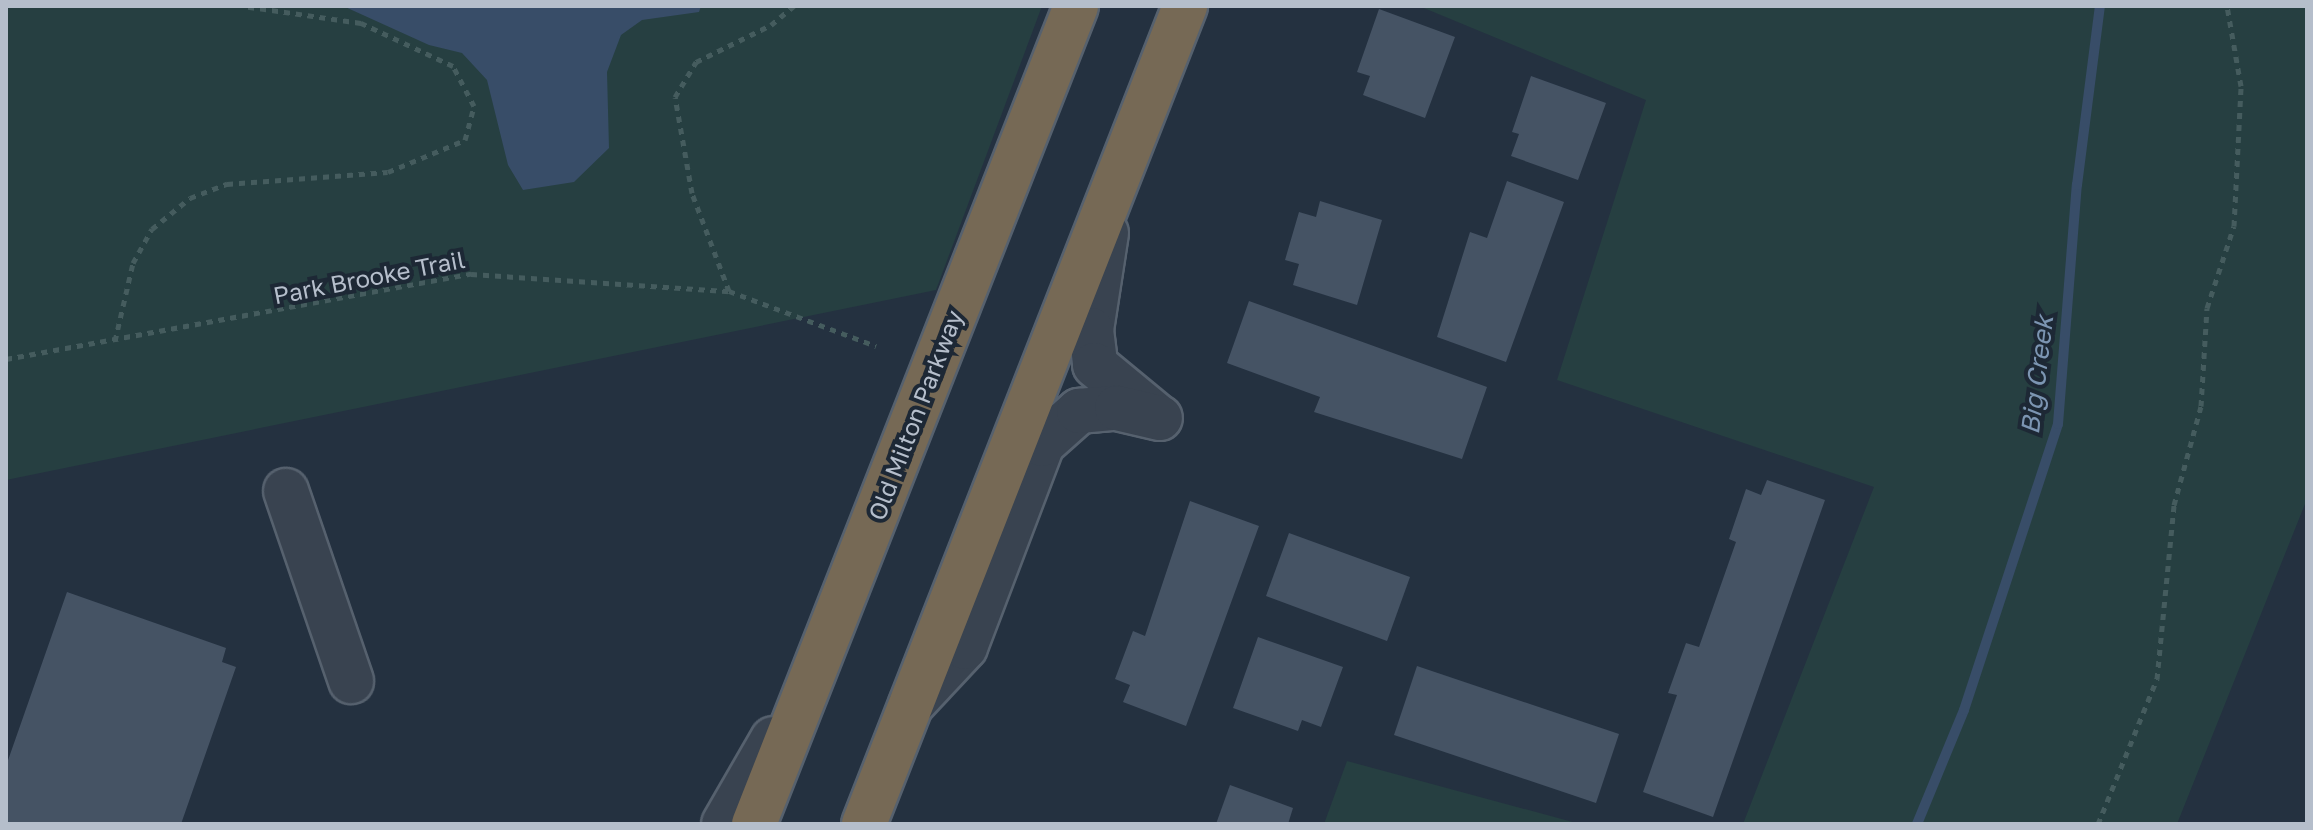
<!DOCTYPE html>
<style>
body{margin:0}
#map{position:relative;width:2313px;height:830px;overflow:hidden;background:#243140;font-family:"Golos Text",sans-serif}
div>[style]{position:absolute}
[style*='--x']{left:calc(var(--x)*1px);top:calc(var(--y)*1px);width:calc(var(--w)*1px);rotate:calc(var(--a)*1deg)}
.green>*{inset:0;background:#263f41}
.water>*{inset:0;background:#384d68}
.stream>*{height:10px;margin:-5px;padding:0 5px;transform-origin:5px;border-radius:5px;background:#384d68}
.building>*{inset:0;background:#455364}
.path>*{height:5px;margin-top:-2.5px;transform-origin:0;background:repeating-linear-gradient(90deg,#455c5e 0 6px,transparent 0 12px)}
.roads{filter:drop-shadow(2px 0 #56616e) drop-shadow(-2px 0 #56616e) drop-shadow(0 2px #56616e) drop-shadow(0 -2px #56616e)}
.minor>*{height:44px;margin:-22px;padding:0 22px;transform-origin:22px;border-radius:22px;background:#394350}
.highway>*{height:44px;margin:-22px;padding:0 22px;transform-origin:22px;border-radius:22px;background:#766955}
span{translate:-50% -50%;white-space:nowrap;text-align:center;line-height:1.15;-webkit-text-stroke:8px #1d2835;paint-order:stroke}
.street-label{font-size:24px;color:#b5becb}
.water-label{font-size:26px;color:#7c95b2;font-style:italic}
.frame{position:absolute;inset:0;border:8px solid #b5becb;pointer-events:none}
</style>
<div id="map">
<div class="green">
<div style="clip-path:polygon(6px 6px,1042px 6px,936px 290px,6px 480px)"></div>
<div style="clip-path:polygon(1419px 6px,2307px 6px,2307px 499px,2177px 824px,1743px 824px,1874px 487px,1557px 380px,1646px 100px)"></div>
<div style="clip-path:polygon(1347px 761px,1580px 824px,1324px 824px)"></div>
</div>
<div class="water">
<div style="clip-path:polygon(343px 6px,701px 6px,699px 12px,642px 20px,621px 35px,607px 72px,609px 148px,574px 182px,523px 190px,508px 165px,487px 80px,462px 53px,429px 45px)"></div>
</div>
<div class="stream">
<div style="--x:1917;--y:824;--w:123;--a:-67.6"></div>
<div style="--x:1964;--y:710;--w:301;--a:-71.8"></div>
<div style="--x:2058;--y:424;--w:240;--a:-85.5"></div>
<div style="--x:2077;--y:185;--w:180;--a:-82.7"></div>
</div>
<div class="building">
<div style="clip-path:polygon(1379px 9px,1455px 37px,1425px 118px,1363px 95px,1370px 76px,1357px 72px)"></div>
<div style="clip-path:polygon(1531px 76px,1606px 103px,1578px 180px,1511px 156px,1519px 134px,1512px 132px)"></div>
<div style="clip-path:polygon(1507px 181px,1564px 202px,1506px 362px,1437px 337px,1470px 232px,1487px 238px)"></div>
<div style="clip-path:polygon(1320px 201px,1382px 220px,1357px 305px,1293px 285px,1299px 264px,1285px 260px,1299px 212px,1316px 217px)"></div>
<div style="clip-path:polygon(1249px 301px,1487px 387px,1462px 459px,1314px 412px,1320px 397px,1227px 363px)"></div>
<div style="clip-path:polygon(1767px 480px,1825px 500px,1713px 817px,1643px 792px,1677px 695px,1668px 693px,1686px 643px,1699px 647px,1736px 542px,1729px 539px,1746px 489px,1761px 495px)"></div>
<div style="clip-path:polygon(1190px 501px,1259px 526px,1186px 726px,1123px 702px,1130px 685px,1115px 679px,1133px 631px,1145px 636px)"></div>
<div style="clip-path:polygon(1289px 533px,1410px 577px,1387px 641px,1266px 596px)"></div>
<div style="clip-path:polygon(67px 592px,226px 648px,222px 662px,236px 667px,181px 824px,6px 824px,6px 766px)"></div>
<div style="clip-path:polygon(1258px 637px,1343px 667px,1321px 727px,1302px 720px,1298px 731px,1233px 708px)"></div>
<div style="clip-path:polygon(1417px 666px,1619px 734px,1596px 803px,1394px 735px)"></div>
<div style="clip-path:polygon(1230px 785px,1293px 808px,1288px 824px,1216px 824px)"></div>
</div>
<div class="path">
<div style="--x:729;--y:291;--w:105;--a:-110.7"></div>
<div style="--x:692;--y:193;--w:97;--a:-100"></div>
<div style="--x:675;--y:97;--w:41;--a:-59"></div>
<div style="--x:696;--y:62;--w:84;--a:-26.3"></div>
<div style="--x:771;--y:25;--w:30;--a:-40"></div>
<div style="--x:115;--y:341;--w:80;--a:-77"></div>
<div style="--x:133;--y:263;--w:39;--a:-61"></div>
<div style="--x:152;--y:229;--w:49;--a:-39.2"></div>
<div style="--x:190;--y:198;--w:40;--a:-21"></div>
<div style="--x:227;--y:184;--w:161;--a:-4.3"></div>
<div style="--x:388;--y:172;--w:83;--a:-22.6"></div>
<div style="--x:465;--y:140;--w:35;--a:-75"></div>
<div style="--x:474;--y:106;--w:45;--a:-117.7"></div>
<div style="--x:453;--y:66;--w:102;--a:-154.9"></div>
<div style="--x:361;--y:23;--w:119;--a:-171.8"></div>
<div style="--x:6;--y:359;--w:473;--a:-10.4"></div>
<div style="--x:471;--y:274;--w:259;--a:3.8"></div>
<div style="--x:729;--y:291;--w:157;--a:20.5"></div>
<div style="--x:2098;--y:824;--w:157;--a:-67.9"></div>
<div style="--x:2157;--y:679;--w:175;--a:-84.4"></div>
<div style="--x:2174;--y:505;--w:103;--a:-74.7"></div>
<div style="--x:2201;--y:406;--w:98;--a:-86.5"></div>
<div style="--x:2207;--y:308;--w:86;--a:-71.8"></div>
<div style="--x:2234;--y:226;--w:140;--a:-87.1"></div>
<div style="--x:2241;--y:86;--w:81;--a:-99.9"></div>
</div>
<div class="roads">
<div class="minor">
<div style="--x:1106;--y:233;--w:98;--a:98.8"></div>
<div style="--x:1091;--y:330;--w:35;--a:83"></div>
<div style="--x:1095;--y:365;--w:82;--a:39.5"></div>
<div style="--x:286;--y:491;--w:201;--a:71.1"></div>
<div style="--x:911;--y:705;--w:79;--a:-47"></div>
<div style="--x:965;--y:647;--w:217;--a:-69.2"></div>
<div style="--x:1042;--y:444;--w:50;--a:-41.7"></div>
<div style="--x:1079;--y:411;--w:38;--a:-5"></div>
<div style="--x:1117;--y:408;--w:44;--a:13.1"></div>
<div style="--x:724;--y:824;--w:98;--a:-60"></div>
</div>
<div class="highway">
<div style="--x:754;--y:824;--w:879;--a:-68.51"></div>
<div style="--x:864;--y:824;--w:879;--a:-68.57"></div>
</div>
</div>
<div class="street-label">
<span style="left:369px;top:277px;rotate:-11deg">Park Brooke Trail</span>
<span style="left:915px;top:415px;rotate:-69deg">Old Milton Parkway</span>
</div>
<div class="water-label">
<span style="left:2037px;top:375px;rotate:-83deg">Big Creek</span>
</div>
<div class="frame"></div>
</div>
